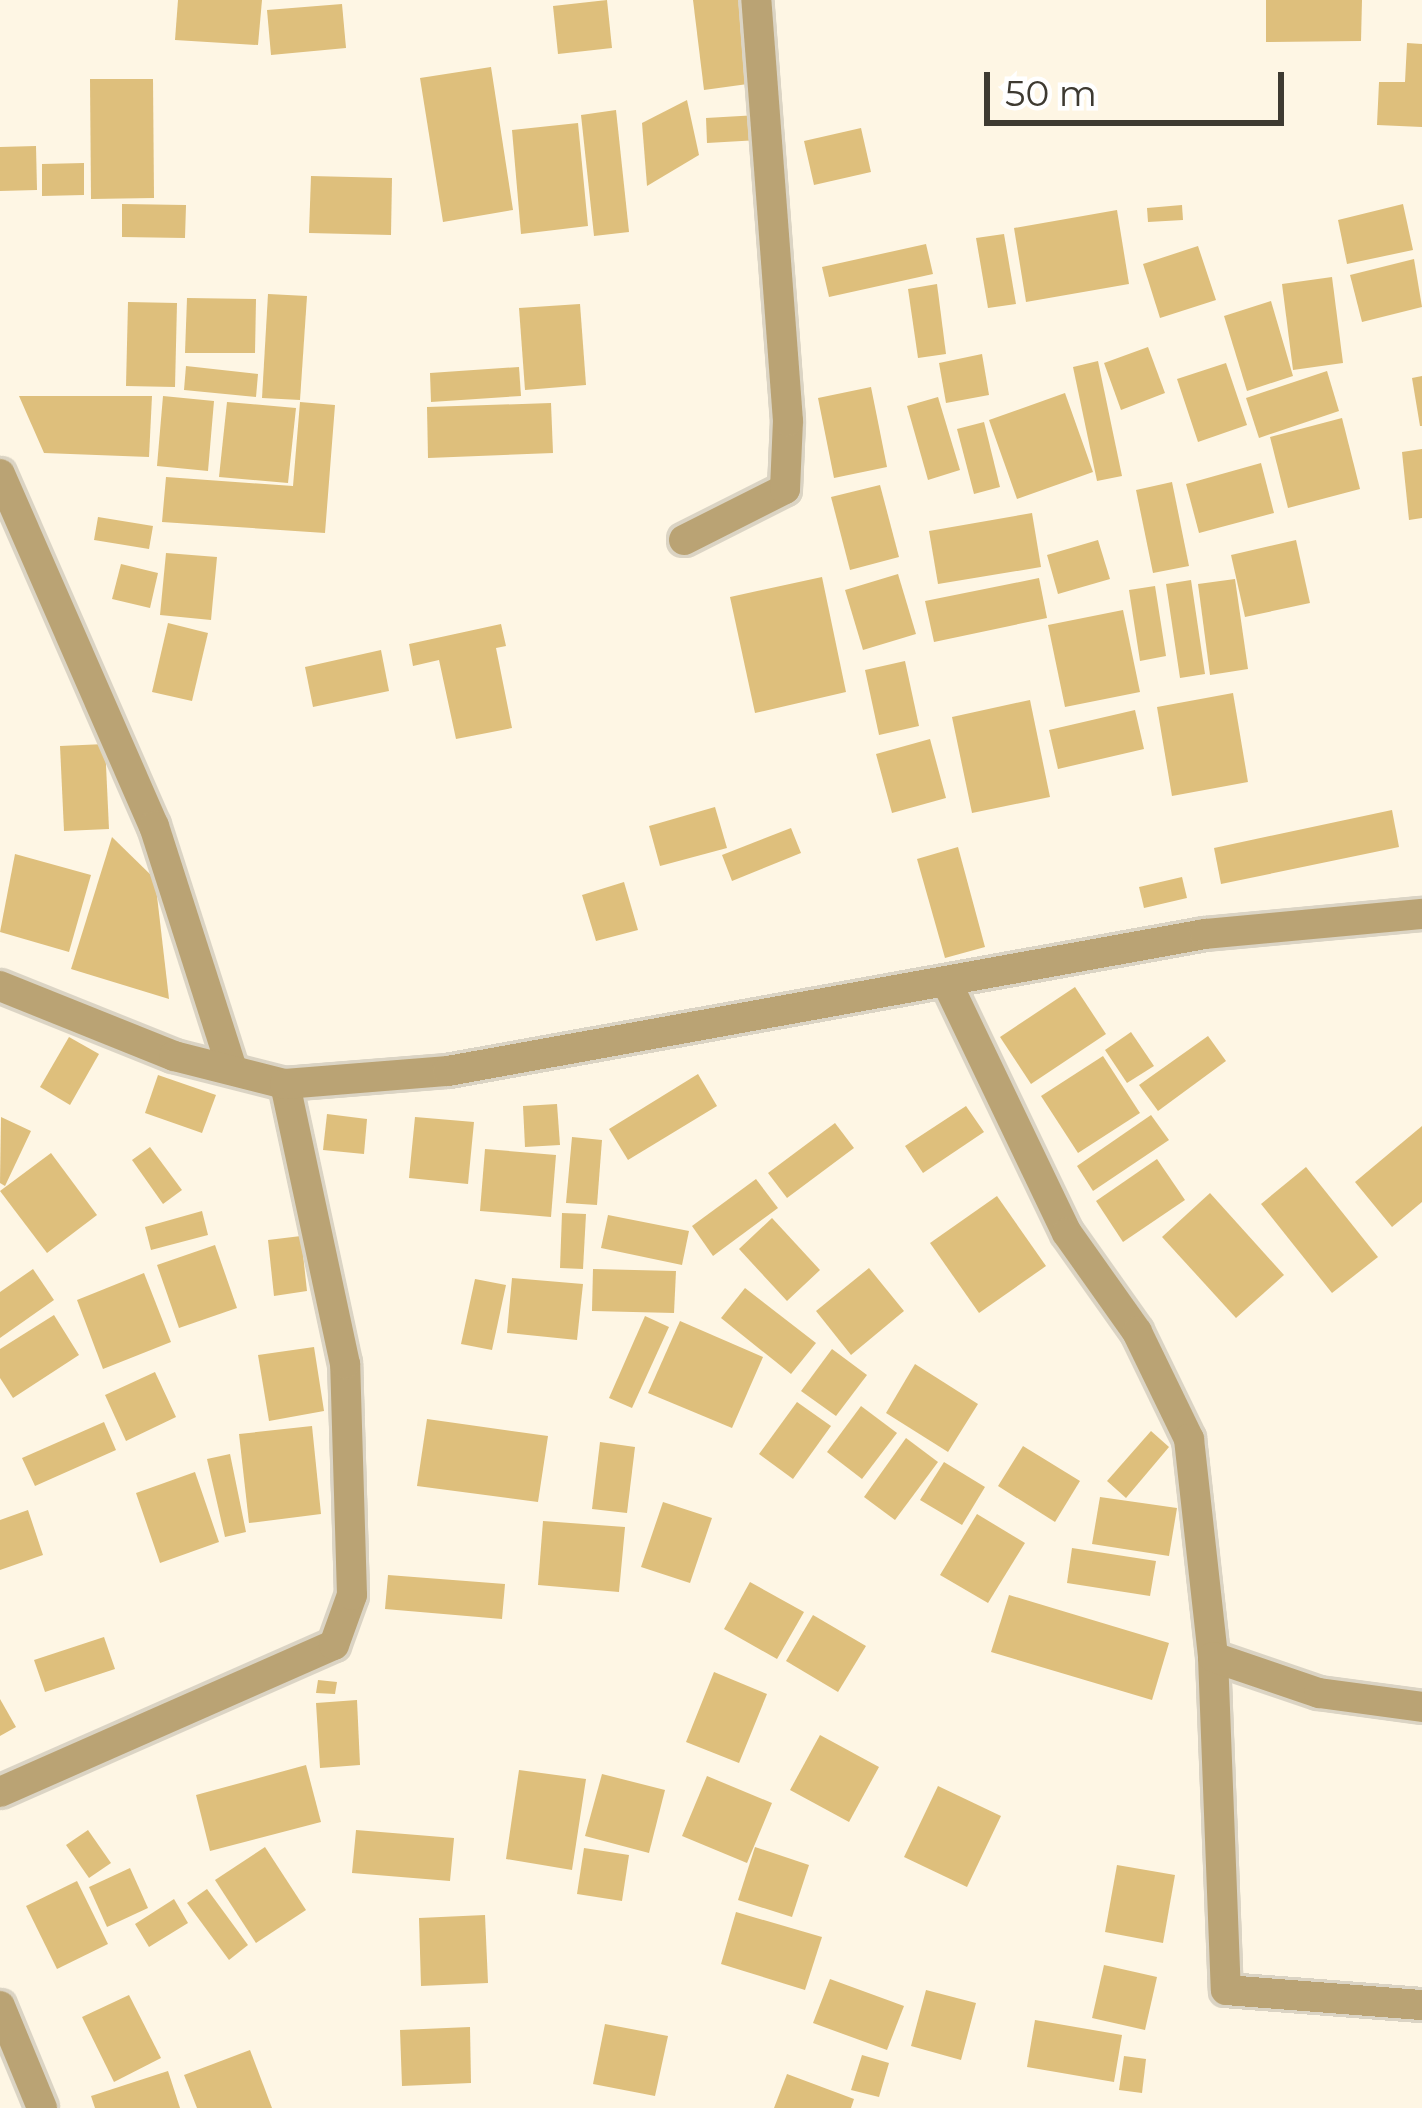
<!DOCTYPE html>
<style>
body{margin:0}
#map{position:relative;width:1422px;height:2108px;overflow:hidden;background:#fef6e4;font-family:Montserrat,sans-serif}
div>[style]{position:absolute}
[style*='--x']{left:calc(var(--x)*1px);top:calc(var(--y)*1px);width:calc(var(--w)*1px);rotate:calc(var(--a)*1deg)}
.building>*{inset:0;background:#debf7c}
.roads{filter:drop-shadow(3px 0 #dbd4c4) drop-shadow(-3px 0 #dbd4c4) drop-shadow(0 3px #dbd4c4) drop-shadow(0 -3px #dbd4c4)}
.minor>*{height:30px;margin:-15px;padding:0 15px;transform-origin:15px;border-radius:15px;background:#baa374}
.tertiary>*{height:30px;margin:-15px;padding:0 15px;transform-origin:15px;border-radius:15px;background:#baa374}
span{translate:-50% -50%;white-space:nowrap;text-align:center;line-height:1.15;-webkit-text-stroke:12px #fff;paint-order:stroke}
.scale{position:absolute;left:984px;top:72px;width:300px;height:54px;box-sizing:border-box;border:6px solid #3e3a31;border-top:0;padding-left:15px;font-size:36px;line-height:42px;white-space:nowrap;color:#3e3a31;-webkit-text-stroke:9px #fff;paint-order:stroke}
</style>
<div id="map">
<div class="building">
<div style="clip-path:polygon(178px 0,262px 0,258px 45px,175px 40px)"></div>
<div style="clip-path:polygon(607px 0,612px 48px,558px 54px,553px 6px)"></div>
<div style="clip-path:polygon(693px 0,744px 0,755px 83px,704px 90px)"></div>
<div style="clip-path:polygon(1266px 0,1362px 0,1361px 41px,1266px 42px)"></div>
<div style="clip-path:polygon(342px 4px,346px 48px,271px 55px,267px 10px)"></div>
<div style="clip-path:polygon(1407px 43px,1422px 44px,1422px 127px,1377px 125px,1379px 82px,1405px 82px)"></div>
<div style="clip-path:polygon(491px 67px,513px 210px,443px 222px,420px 78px)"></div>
<div style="clip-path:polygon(90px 79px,153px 79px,154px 198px,91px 199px)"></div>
<div style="clip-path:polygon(687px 100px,699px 155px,647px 186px,642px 123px)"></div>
<div style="clip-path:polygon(616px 110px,629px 232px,594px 236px,581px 115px)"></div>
<div style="clip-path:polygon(758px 115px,759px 140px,707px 143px,706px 118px)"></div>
<div style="clip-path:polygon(578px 123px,588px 226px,521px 234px,512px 130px)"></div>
<div style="clip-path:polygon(861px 128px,871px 172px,814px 185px,804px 141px)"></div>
<div style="clip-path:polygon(36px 146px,37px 190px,0 191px,0 147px)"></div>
<div style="clip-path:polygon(84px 163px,84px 195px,42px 196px,42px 164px)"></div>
<div style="clip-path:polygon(311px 176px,392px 178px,391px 235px,309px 233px)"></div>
<div style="clip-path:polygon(122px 204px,186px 205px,185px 238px,122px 237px)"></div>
<div style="clip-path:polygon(1403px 204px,1413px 250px,1347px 264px,1338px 220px)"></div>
<div style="clip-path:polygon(1182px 205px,1183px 220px,1148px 222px,1147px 208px)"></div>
<div style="clip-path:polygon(1117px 210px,1129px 284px,1026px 302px,1014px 228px)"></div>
<div style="clip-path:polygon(1004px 234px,1016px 304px,988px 308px,976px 238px)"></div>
<div style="clip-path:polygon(926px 244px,933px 274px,829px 297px,822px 267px)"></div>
<div style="clip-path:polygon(1198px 246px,1216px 300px,1160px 318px,1143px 264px)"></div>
<div style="clip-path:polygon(1414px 259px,1422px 307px,1362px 322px,1350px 275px)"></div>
<div style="clip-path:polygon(1332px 277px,1343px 363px,1293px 370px,1282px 284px)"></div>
<div style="clip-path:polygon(937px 284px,946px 354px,918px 358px,908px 289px)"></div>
<div style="clip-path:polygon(268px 294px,307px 296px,300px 400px,262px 398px)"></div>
<div style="clip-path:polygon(187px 298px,256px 299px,255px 353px,185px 353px)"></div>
<div style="clip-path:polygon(1271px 301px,1293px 376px,1247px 391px,1224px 316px)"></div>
<div style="clip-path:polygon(128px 302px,177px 303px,175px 387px,126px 386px)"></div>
<div style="clip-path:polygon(580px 304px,586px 385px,525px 390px,519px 308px)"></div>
<div style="clip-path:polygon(1148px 347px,1165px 393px,1121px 410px,1104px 363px)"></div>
<div style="clip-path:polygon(982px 354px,989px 395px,946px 403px,939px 363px)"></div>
<div style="clip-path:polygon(1098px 361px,1122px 476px,1097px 481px,1073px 367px)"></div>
<div style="clip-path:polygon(1226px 363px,1247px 425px,1198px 442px,1177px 379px)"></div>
<div style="clip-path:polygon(186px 366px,258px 374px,256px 397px,184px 390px)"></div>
<div style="clip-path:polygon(519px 367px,521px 396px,431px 402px,430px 373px)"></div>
<div style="clip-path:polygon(1327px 371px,1339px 411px,1259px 438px,1246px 398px)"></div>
<div style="clip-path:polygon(1422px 376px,1422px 426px,1420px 426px,1412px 378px)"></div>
<div style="clip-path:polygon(871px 387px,887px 467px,834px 478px,818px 398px)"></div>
<div style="clip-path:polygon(1065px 393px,1093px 472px,1017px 499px,989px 420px)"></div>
<div style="clip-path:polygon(19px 396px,152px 396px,149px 457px,44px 453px)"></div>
<div style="clip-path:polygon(163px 396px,214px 401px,208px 471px,157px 466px)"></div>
<div style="clip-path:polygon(938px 397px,960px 470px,928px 480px,907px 406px)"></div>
<div style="clip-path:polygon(227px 402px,296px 408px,288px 483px,219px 477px)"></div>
<div style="clip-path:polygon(300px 402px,335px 405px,325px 533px,162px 522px,166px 477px,293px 486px)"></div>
<div style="clip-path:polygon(551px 403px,553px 453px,428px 458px,427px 407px)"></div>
<div style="clip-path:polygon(1342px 418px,1360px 489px,1288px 508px,1270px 437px)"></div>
<div style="clip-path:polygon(984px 422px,1000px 487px,974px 494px,957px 429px)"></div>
<div style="clip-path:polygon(1422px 449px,1422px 518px,1409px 520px,1402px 452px)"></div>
<div style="clip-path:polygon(1261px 463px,1274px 513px,1199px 533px,1186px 484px)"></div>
<div style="clip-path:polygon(1172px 482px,1189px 566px,1153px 573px,1136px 490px)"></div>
<div style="clip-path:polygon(880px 485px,899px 557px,850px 570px,831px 497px)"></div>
<div style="clip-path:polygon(1032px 513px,1041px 567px,938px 584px,929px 531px)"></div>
<div style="clip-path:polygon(98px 517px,153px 526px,149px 549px,94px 540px)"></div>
<div style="clip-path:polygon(1098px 540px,1110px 579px,1058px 594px,1047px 555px)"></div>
<div style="clip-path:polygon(1296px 540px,1310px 603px,1245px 617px,1231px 555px)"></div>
<div style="clip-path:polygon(166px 553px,217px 557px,211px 620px,160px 615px)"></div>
<div style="clip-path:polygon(121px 564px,158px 573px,150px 608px,112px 599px)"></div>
<div style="clip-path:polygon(898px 574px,916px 634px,863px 650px,845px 590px)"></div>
<div style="clip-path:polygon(822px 577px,846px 692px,755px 713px,730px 597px)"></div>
<div style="clip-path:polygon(1039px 578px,1047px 618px,934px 642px,925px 601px)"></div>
<div style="clip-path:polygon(1235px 579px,1248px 669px,1210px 675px,1198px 584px)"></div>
<div style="clip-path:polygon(1191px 580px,1205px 674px,1180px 678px,1166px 584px)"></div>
<div style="clip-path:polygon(1155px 586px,1166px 656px,1140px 661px,1129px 590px)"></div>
<div style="clip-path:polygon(1123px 610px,1140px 692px,1065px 707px,1048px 625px)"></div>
<div style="clip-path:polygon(168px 623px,208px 633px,192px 701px,152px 692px)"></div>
<div style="clip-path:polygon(501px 624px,506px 646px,496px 648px,512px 728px,456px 739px,439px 660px,413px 666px,409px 644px)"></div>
<div style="clip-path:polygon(381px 650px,389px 691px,313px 707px,305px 667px)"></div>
<div style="clip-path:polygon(905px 661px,919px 726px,879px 735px,865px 670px)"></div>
<div style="clip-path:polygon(1233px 693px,1248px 782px,1172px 796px,1157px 707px)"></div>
<div style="clip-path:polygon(1030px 700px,1050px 797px,972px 813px,952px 717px)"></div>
<div style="clip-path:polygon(1135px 710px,1144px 749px,1058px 769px,1049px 730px)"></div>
<div style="clip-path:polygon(930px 739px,946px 798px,892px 813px,876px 754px)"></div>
<div style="clip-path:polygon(105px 744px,109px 829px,64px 831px,60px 746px)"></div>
<div style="clip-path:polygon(715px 807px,727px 848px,660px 866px,649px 826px)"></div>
<div style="clip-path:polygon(1392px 810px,1399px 847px,1221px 884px,1214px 848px)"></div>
<div style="clip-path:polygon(791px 828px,801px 853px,732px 881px,722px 855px)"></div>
<div style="clip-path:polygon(112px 837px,155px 879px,169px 999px,71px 969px)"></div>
<div style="clip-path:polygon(958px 847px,985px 947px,945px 958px,917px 859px)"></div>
<div style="clip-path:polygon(15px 854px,91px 875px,69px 952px,0 932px)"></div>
<div style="clip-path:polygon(1182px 877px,1187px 898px,1144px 908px,1139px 887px)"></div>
<div style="clip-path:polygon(624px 882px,638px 930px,596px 941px,582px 895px)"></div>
<div style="clip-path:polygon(1075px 987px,1106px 1034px,1031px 1084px,1000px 1037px)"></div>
<div style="clip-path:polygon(1131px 1032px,1154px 1066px,1127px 1083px,1105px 1050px)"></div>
<div style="clip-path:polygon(1208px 1036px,1226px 1061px,1158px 1111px,1139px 1085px)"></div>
<div style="clip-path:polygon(69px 1037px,99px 1054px,70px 1105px,40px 1087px)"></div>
<div style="clip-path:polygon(1103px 1056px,1140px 1113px,1078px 1153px,1041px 1096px)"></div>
<div style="clip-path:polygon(698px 1074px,717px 1106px,628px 1160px,609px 1129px)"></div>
<div style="clip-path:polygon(158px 1075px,216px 1095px,202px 1133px,145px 1113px)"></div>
<div style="clip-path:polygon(557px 1104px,560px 1145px,525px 1147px,523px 1106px)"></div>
<div style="clip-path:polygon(966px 1106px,984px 1132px,923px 1173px,905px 1146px)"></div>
<div style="clip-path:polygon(327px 1114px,367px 1119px,364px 1154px,323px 1150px)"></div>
<div style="clip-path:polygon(1151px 1115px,1169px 1140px,1093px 1191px,1077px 1166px)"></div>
<div style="clip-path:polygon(1px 1117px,31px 1131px,5px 1186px,0 1183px)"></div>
<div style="clip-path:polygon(415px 1117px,474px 1122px,468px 1184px,409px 1178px)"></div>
<div style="clip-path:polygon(835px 1123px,854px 1148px,787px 1198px,768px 1173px)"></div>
<div style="clip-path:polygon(1422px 1126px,1422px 1202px,1392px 1227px,1355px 1182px)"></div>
<div style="clip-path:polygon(572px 1137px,602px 1140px,597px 1205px,566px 1203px)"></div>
<div style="clip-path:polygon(150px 1147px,182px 1190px,163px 1204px,132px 1160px)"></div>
<div style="clip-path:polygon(485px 1149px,556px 1155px,551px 1217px,480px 1211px)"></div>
<div style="clip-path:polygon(51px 1153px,97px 1215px,47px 1253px,0 1191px)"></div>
<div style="clip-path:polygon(1157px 1159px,1185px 1200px,1123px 1242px,1096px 1201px)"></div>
<div style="clip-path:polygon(1306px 1167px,1378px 1257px,1332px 1293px,1261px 1204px)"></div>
<div style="clip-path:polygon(756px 1179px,778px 1208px,713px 1256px,692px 1226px)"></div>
<div style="clip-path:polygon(1210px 1193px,1284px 1275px,1236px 1318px,1162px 1237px)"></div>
<div style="clip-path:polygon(997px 1196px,1046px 1266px,979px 1313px,930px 1243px)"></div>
<div style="clip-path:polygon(202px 1211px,208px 1235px,151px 1250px,145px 1227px)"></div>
<div style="clip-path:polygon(562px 1213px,586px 1214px,583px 1269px,560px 1268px)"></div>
<div style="clip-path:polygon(608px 1215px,689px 1231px,682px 1265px,601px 1248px)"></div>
<div style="clip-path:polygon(772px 1218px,820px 1270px,787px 1301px,739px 1249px)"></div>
<div style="clip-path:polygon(301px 1236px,307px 1291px,274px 1296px,268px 1240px)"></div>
<div style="clip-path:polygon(215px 1245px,237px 1308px,179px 1328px,157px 1265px)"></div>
<div style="clip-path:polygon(869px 1268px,904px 1311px,851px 1355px,816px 1311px)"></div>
<div style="clip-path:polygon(33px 1269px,54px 1300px,0 1338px,0 1292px)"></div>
<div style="clip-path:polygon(593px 1269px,676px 1271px,674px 1313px,592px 1311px)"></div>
<div style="clip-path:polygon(144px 1273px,171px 1342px,103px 1369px,77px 1300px)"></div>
<div style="clip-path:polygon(512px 1278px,583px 1284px,577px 1340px,507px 1333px)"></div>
<div style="clip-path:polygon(475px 1279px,506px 1285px,492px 1350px,461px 1344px)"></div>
<div style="clip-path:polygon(745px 1288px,816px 1343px,791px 1374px,721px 1318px)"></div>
<div style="clip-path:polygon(54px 1315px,79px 1355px,13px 1398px,0 1378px,0 1349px)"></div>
<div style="clip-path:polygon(645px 1316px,669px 1327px,632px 1408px,609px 1398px)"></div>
<div style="clip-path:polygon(680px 1321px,763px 1357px,732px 1428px,648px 1393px)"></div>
<div style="clip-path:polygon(314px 1347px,324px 1411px,269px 1421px,258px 1355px)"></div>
<div style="clip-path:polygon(832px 1349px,867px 1375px,836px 1416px,801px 1391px)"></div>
<div style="clip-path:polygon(915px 1364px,978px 1404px,948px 1452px,886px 1413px)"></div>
<div style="clip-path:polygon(155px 1372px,176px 1417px,126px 1441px,105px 1395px)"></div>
<div style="clip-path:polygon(797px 1402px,831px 1426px,793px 1479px,759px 1454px)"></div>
<div style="clip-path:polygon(861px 1406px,897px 1433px,862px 1479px,827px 1452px)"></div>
<div style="clip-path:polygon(427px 1419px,548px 1436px,538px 1502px,417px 1486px)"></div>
<div style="clip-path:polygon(104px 1422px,116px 1450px,35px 1486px,22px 1458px)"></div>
<div style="clip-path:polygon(312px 1426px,321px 1514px,249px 1523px,239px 1434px)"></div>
<div style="clip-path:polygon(1151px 1431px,1169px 1447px,1126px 1498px,1107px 1481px)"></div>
<div style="clip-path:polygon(906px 1438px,938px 1462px,895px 1520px,864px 1497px)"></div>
<div style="clip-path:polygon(600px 1442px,635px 1447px,627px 1513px,592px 1509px)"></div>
<div style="clip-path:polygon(1023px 1446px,1080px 1481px,1055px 1522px,998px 1486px)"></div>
<div style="clip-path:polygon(230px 1454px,246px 1532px,225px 1537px,207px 1459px)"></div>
<div style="clip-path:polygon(944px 1462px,985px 1487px,962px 1525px,920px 1500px)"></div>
<div style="clip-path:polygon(195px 1472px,219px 1542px,160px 1563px,136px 1493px)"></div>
<div style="clip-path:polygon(1100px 1497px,1177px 1508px,1169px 1556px,1092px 1544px)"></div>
<div style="clip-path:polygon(663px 1502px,712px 1518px,690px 1583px,641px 1567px)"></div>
<div style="clip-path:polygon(28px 1510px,43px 1555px,0 1570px,0 1520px)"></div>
<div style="clip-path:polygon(977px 1514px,1025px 1543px,988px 1603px,940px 1575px)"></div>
<div style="clip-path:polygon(543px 1521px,625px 1527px,619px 1592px,538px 1585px)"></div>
<div style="clip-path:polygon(1072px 1548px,1156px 1561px,1150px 1596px,1067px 1583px)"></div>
<div style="clip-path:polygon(388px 1575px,505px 1584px,502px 1619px,385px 1609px)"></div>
<div style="clip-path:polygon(750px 1582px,804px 1612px,777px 1659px,724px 1629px)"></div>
<div style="clip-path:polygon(1009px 1595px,1169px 1643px,1152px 1700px,991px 1652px)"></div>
<div style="clip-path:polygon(813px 1615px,866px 1646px,838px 1692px,786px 1661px)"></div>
<div style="clip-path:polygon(104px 1637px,115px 1669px,45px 1692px,34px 1660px)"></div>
<div style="clip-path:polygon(714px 1672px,767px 1694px,739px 1763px,686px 1742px)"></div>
<div style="clip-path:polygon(318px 1680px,337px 1682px,335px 1694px,316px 1693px)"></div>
<div style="clip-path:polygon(0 1699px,16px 1727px,0 1736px)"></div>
<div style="clip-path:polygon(357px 1700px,360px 1765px,320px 1768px,316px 1703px)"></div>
<div style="clip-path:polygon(820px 1735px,879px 1767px,849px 1822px,790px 1790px)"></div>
<div style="clip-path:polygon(306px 1765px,321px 1822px,210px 1851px,196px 1795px)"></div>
<div style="clip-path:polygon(519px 1770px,586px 1779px,572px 1870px,506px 1859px)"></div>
<div style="clip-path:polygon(602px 1774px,665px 1790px,649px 1853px,585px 1836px)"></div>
<div style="clip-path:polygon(707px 1776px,772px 1803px,747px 1863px,682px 1836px)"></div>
<div style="clip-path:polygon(938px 1786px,1001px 1816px,967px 1887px,904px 1857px)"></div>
<div style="clip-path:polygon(88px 1830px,111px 1863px,89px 1878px,66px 1845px)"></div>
<div style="clip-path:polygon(356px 1830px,454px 1838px,450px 1881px,352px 1873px)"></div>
<div style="clip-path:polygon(265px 1847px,306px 1910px,256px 1943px,215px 1880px)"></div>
<div style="clip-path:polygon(755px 1847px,809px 1865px,792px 1917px,738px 1900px)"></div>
<div style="clip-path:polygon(584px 1848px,629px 1855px,622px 1901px,577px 1894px)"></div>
<div style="clip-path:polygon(1117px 1865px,1175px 1875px,1163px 1943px,1105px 1932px)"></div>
<div style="clip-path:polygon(130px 1868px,148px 1908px,107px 1927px,89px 1887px)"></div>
<div style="clip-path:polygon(77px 1881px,108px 1944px,57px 1969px,26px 1906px)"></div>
<div style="clip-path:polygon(207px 1889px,248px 1945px,229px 1960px,187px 1903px)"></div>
<div style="clip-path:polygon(174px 1899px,188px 1923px,149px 1947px,135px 1924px)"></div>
<div style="clip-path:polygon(736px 1912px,822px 1937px,805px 1990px,721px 1964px)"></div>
<div style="clip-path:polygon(485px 1915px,488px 1983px,421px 1986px,419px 1918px)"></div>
<div style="clip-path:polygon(1104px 1965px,1157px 1977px,1145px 2030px,1092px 2018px)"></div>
<div style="clip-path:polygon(830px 1979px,904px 2006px,887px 2050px,813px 2023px)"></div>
<div style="clip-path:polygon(926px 1990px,976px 2003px,961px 2060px,911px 2046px)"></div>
<div style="clip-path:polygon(129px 1995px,161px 2058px,114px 2082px,82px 2017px)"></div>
<div style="clip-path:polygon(1035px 2020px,1122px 2035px,1114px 2082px,1027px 2067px)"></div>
<div style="clip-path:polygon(605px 2024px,668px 2036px,655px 2096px,593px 2084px)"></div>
<div style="clip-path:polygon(470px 2027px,471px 2083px,402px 2086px,400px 2030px)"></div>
<div style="clip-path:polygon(250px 2050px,272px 2108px,197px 2108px,184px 2075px)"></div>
<div style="clip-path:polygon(862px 2055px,889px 2063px,879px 2097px,851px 2090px)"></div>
<div style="clip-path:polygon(1124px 2056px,1146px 2059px,1142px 2093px,1119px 2090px)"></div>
<div style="clip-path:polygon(168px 2071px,180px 2108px,95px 2108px,91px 2096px)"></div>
<div style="clip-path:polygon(787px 2074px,854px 2099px,851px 2108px,774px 2108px)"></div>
</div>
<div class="roads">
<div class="minor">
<div style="--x:0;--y:474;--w:384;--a:66.4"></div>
<div style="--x:154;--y:826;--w:255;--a:72.2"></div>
<div style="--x:684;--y:540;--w:113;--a:-26.8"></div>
<div style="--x:785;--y:489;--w:68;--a:-87.5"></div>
<div style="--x:788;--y:421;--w:422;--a:-94.3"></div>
<div style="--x:947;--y:983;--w:277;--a:64.4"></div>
<div style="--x:1067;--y:1233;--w:121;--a:54.7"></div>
<div style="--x:1137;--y:1332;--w:119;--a:64.1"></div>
<div style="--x:1189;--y:1439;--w:219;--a:83.7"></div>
<div style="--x:1213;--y:1657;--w:333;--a:87.8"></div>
<div style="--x:1226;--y:1990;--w:197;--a:4.4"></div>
<div style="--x:1213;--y:1657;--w:112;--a:18.8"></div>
<div style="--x:1319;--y:1693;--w:104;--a:7.7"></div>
<div style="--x:0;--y:1792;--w:365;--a:-23.8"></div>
<div style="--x:334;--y:1645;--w:53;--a:-70.2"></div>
<div style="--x:352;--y:1595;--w:231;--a:-91.7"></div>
<div style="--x:345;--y:1364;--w:286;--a:-102.1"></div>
<div style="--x:0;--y:2006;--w:110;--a:67.6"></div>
</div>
<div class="tertiary">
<div style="--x:0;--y:986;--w:188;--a:21.9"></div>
<div style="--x:174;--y:1056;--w:114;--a:14.2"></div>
<div style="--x:285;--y:1084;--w:164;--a:-4.6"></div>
<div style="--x:448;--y:1071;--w:769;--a:-10.26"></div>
<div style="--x:1205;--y:934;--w:218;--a:-5.3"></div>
</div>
</div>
<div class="scale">50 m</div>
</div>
